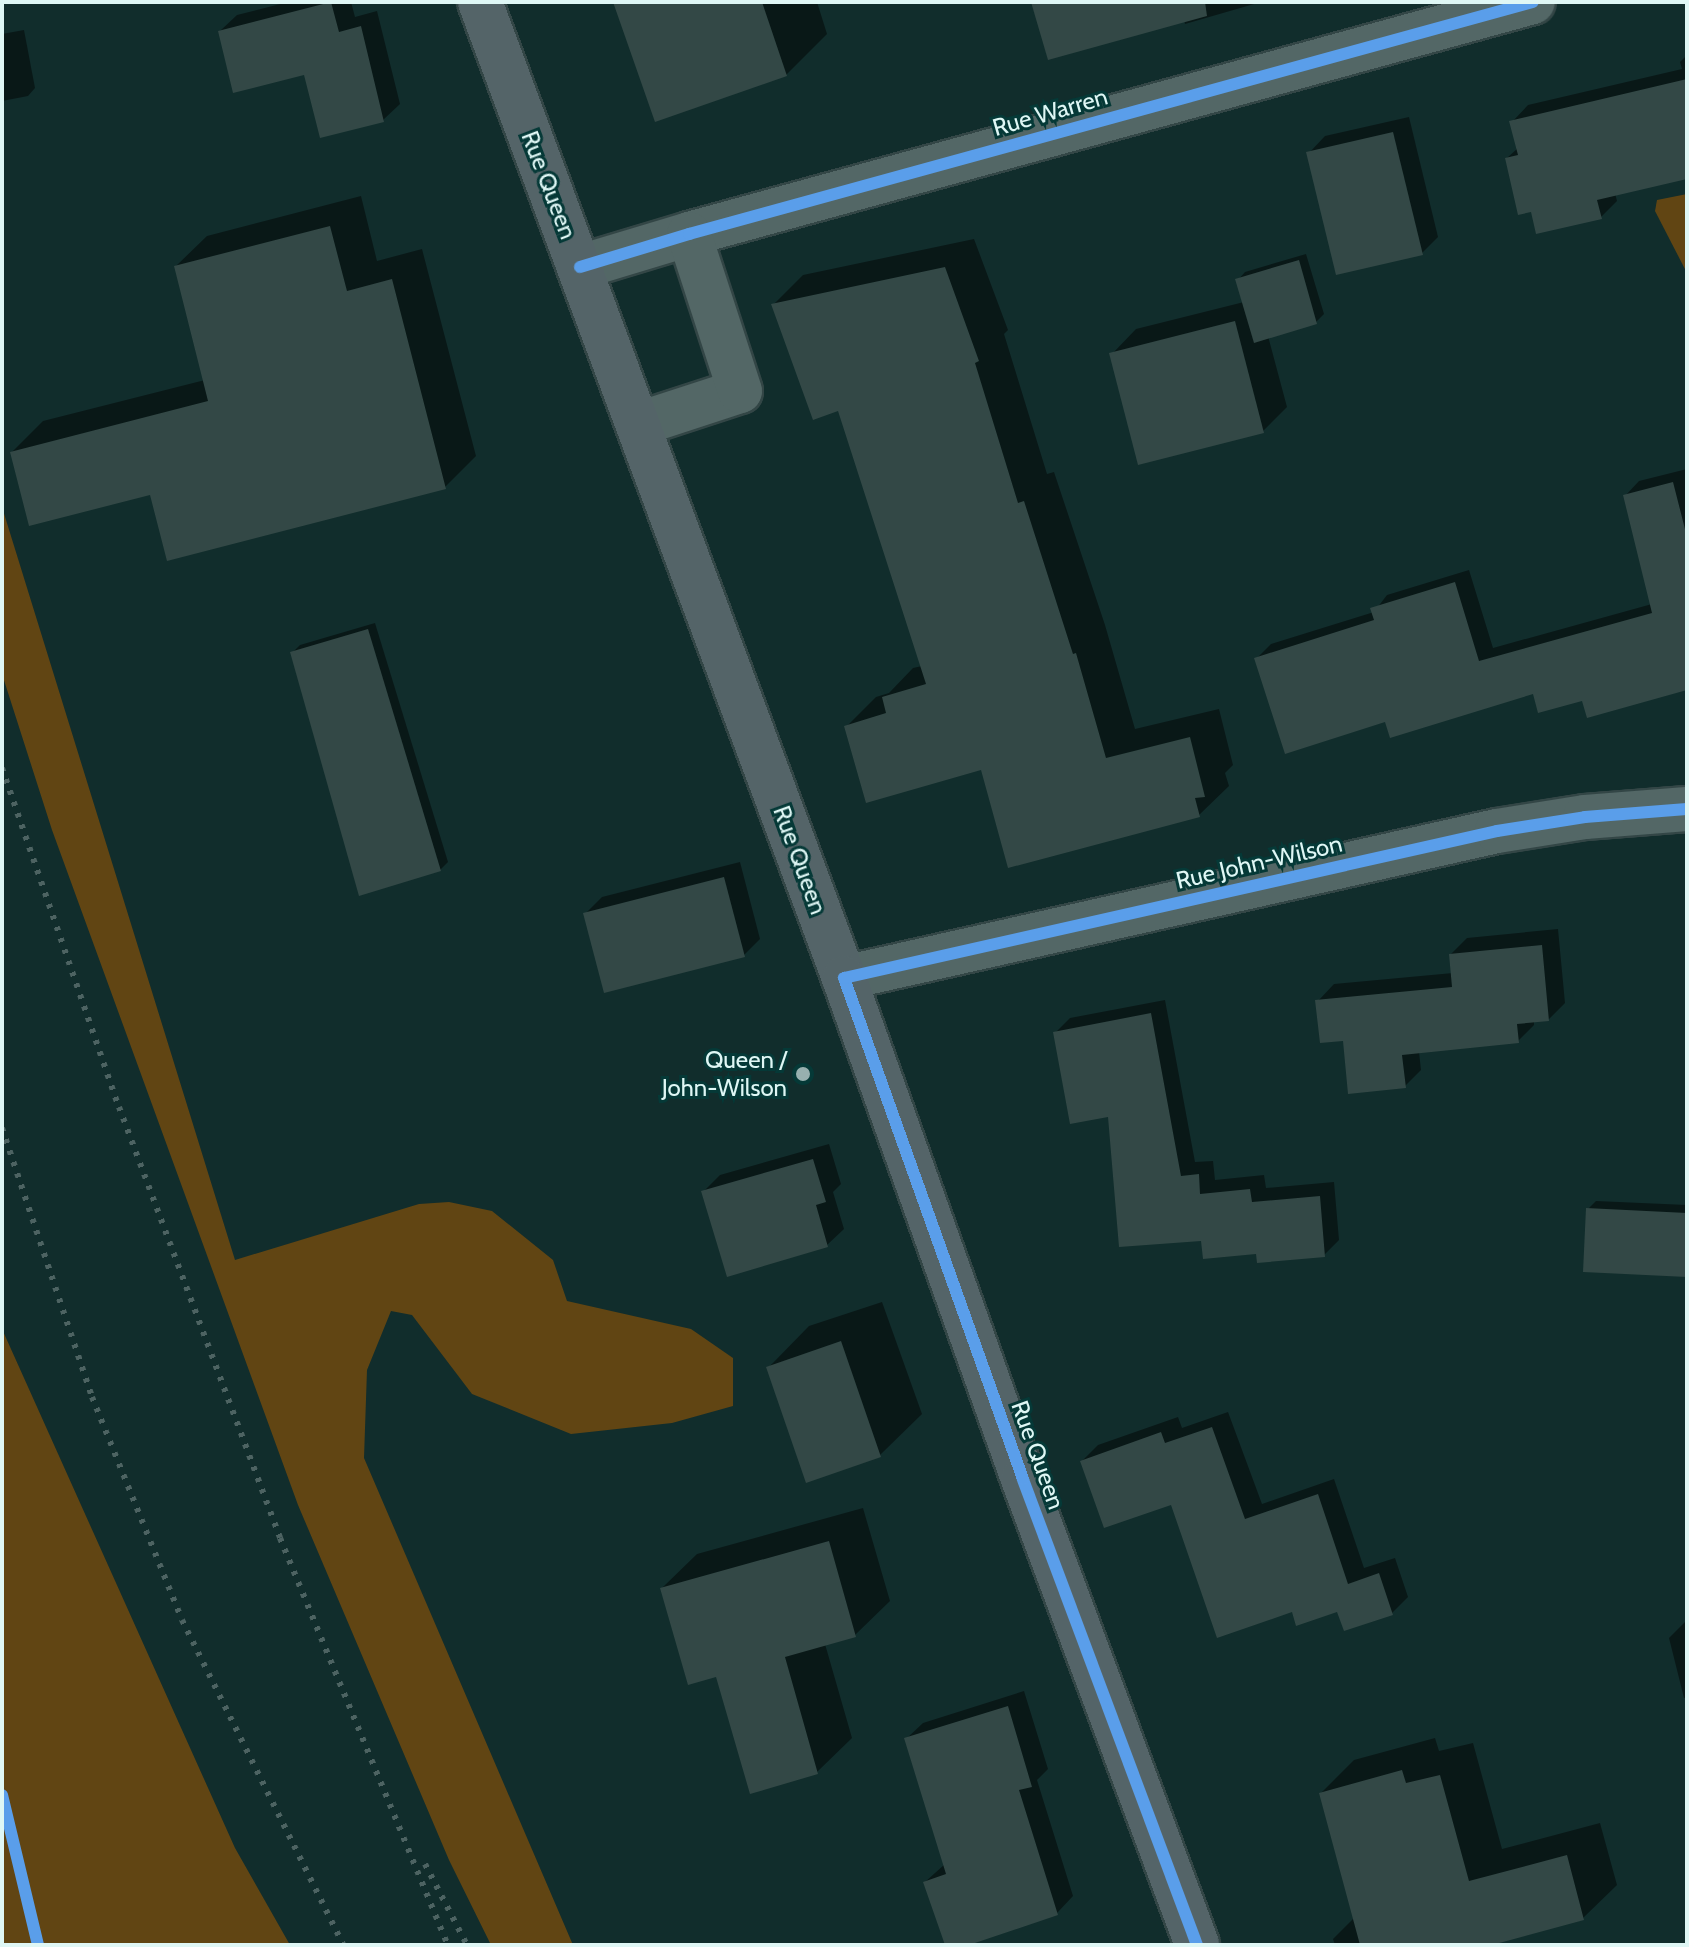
<!DOCTYPE html>
<style>
body{margin:0}
#map{position:relative;width:1689px;height:1947px;overflow:hidden;background:#112d2c;font-family:Cabin,sans-serif}
div>[style]{position:absolute}
[style*='--x']{left:calc(var(--x)*1px);top:calc(var(--y)*1px);width:calc(var(--w)*1px);rotate:calc(var(--a)*1deg)}
.green>*{inset:0;background:#614513}
.shadow>*{inset:0;background:#0007}
.building>*{inset:0;background:#334846}
.roads{filter:drop-shadow(2px 0 #334646) drop-shadow(-2px 0 #334646) drop-shadow(0 2px #334646) drop-shadow(0 -2px #334646)}
.minor>*{height:44px;margin:-22px;padding:0 22px;transform-origin:22px;border-radius:22px;background:#536766}
.major>*{height:44px;margin:-22px;padding:0 22px;transform-origin:22px;border-radius:22px;background:#546468}
.rail>*{height:6px;margin-top:-3px;transform-origin:0;background:repeating-linear-gradient(90deg,#4d6362 0 4px,transparent 0 12px)}
.cycleway>*{height:12px;margin:-6px;padding:0 6px;transform-origin:6px;border-radius:6px;background:#5a9eea}
.dots>*{width:22px;height:22px;translate:-50% -50%;box-sizing:border-box;border:4px solid #053937;border-radius:50%}
span{translate:-50% -50%;white-space:nowrap;text-align:center;line-height:1.15;-webkit-text-stroke:6px #053937;paint-order:stroke}
.street-label{font-size:24px;color:#dff7f5}
.poi-label{font-size:24px;color:#dff7f5}
.right{translate:-100% -50%;text-align:right}
.frame{position:absolute;inset:0;border:4px solid #dff7f5;pointer-events:none}
</style>
<div id="map">
<div class="green">
<div style="clip-path:polygon(1687px 194px,1687px 273px,1655px 211px,1657px 200px)"></div>
<div style="clip-path:polygon(2px 507px,235px 1260px,419px 1204px,449px 1202px,492px 1211px,553px 1260px,567px 1301px,691px 1329px,733px 1358px,733px 1406px,672px 1423px,571px 1434px,472px 1394px,412px 1315px,391px 1311px,367px 1370px,364px 1458px,573px 1945px,491px 1945px,449px 1860px,298px 1505px,52px 830px,2px 674px)"></div>
<div style="clip-path:polygon(2px 1329px,235px 1848px,290px 1945px,2px 1945px)"></div>
</div>
<div class="shadow">
<div style="clip-path:polygon(288px 2px,351px 2px,355px 17px,377px 11px,400px 104px,383px 120px,305px 73px,220px 31px,237px 15px)"></div>
<div style="clip-path:polygon(615px 2px,817px 2px,827px 34px,786px 75px)"></div>
<div style="clip-path:polygon(1033px 2px,1261px 2px,1185px 24px,1184px 20px)"></div>
<div style="clip-path:polygon(24px 30px,35px 88px,28px 96px,2px 101px,2px 34px)"></div>
<div style="clip-path:polygon(1687px 55px,1687px 177px,1615px 193px,1617px 201px,1601px 217px,1532px 210px,1507px 158px,1518px 148px,1512px 122px,1528px 105px,1682px 69px,1680px 62px)"></div>
<div style="clip-path:polygon(1409px 117px,1438px 237px,1422px 253px,1309px 153px,1325px 136px)"></div>
<div style="clip-path:polygon(361px 196px,377px 261px,422px 249px,476px 456px,445px 487px,151px 492px,12px 452px,43px 421px,205px 380px,176px 266px,207px 236px)"></div>
<div style="clip-path:polygon(974px 239px,1008px 330px,1004px 334px,1047px 474px,1054px 472px,1105px 625px,1135px 729px,1219px 709px,1233px 765px,1225px 773px,1229px 786px,1199px 815px,982px 768px,847px 726px,876px 697px,889px 693px,913px 668px,922px 666px,839px 409px,773px 305px,803px 275px)"></div>
<div style="clip-path:polygon(1306px 254px,1324px 314px,1316px 322px,1268px 336px,1287px 407px,1263px 431px,1112px 354px,1136px 329px,1244px 302px,1238px 280px,1245px 272px)"></div>
<div style="clip-path:polygon(1687px 469px,1687px 654px,1583px 698px,1534px 691px,1386px 719px,1257px 658px,1271px 644px,1374px 612px,1387px 595px,1469px 570px,1493px 648px,1652px 604px,1625px 496px,1639px 481px)"></div>
<div style="clip-path:polygon(375px 623px,448px 862px,440px 870px,292px 653px,300px 645px)"></div>
<div style="clip-path:polygon(740px 862px,760px 939px,744px 955px,585px 914px,602px 897px)"></div>
<div style="clip-path:polygon(1558px 929px,1565px 1003px,1549px 1019px,1534px 1021px,1534px 1025px,1518px 1041px,1419px 1052px,1421px 1070px,1405px 1086px,1344px 1039px,1318px 1001px,1334px 984px,1453px 973px,1451px 954px,1467px 938px)"></div>
<div style="clip-path:polygon(1165px 1000px,1195px 1162px,1213px 1161px,1215px 1180px,1264px 1175px,1266px 1188px,1334px 1182px,1339px 1240px,1324px 1255px,1258px 1252px,1203px 1238px,1109px 1115px,1056px 1032px,1070px 1018px)"></div>
<div style="clip-path:polygon(829px 1144px,841px 1184px,833px 1192px,844px 1229px,827px 1245px,703px 1192px,720px 1175px)"></div>
<div style="clip-path:polygon(1596px 1201px,1687px 1205px,1687px 1275px,1588px 1209px)"></div>
<div style="clip-path:polygon(882px 1302px,922px 1414px,880px 1455px,768px 1368px,809px 1326px)"></div>
<div style="clip-path:polygon(1228px 1412px,1262px 1504px,1334px 1479px,1364px 1568px,1395px 1558px,1408px 1597px,1392px 1613px,1293px 1609px,1172px 1503px,1082px 1461px,1098px 1445px,1178px 1417px,1182px 1428px)"></div>
<div style="clip-path:polygon(863px 1508px,890px 1601px,855px 1635px,825px 1644px,852px 1738px,817px 1772px,662px 1588px,697px 1554px)"></div>
<div style="clip-path:polygon(1686px 1621px,1687px 1697px,1684px 1698px,1669px 1638px)"></div>
<div style="clip-path:polygon(1024px 1691px,1048px 1769px,1037px 1780px,1073px 1896px,1057px 1913px,963px 1945px,947px 1945px,925px 1882px,945px 1864px,906px 1739px,923px 1723px)"></div>
<div style="clip-path:polygon(1435px 1738px,1439px 1751px,1473px 1743px,1502px 1849px,1600px 1823px,1617px 1885px,1583px 1918px,1491px 1945px,1335px 1945px,1333px 1939px,1355px 1917px,1321px 1793px,1354px 1760px)"></div>
</div>
<div class="building">
<div style="clip-path:polygon(331px 2px,339px 32px,361px 26px,384px 122px,320px 138px,304px 75px,233px 93px,218px 31px)"></div>
<div style="clip-path:polygon(613px 2px,762px 2px,787px 76px,655px 122px)"></div>
<div style="clip-path:polygon(1031px 2px,1205px 2px,1207px 16px,1048px 60px)"></div>
<div style="clip-path:polygon(1687px 79px,1687px 179px,1597px 200px,1602px 219px,1536px 234px,1531px 212px,1518px 215px,1505px 158px,1518px 155px,1509px 121px)"></div>
<div style="clip-path:polygon(1393px 132px,1423px 255px,1336px 275px,1306px 152px)"></div>
<div style="clip-path:polygon(330px 226px,347px 291px,392px 279px,446px 489px,167px 561px,150px 495px,29px 526px,10px 452px,208px 401px,174px 266px)"></div>
<div style="clip-path:polygon(1299px 260px,1317px 324px,1254px 343px,1235px 279px)"></div>
<div style="clip-path:polygon(945px 267px,979px 361px,975px 363px,1018px 503px,1024px 501px,1073px 654px,1076px 653px,1106px 758px,1190px 737px,1205px 797px,1195px 798px,1200px 817px,1008px 868px,981px 770px,866px 803px,844px 726px,886px 713px,882px 697px,926px 684px,838px 411px,813px 420px,771px 304px)"></div>
<div style="clip-path:polygon(1235px 321px,1264px 433px,1138px 465px,1109px 353px)"></div>
<div style="clip-path:polygon(1673px 482px,1687px 537px,1687px 690px,1587px 718px,1582px 701px,1538px 713px,1533px 694px,1390px 738px,1385px 722px,1285px 754px,1254px 658px,1374px 620px,1370px 608px,1455px 582px,1479px 661px,1652px 613px,1623px 495px)"></div>
<div style="clip-path:polygon(368px 629px,441px 871px,359px 896px,290px 652px)"></div>
<div style="clip-path:polygon(724px 877px,745px 957px,604px 993px,583px 913px)"></div>
<div style="clip-path:polygon(1542px 945px,1549px 1021px,1517px 1024px,1519px 1043px,1402px 1055px,1406px 1088px,1348px 1094px,1343px 1041px,1320px 1043px,1315px 1000px,1452px 987px,1449px 954px)"></div>
<div style="clip-path:polygon(1151px 1013px,1181px 1176px,1199px 1174px,1200px 1194px,1250px 1189px,1252px 1202px,1320px 1196px,1325px 1257px,1257px 1263px,1256px 1254px,1203px 1259px,1201px 1241px,1119px 1247px,1108px 1117px,1070px 1124px,1053px 1032px)"></div>
<div style="clip-path:polygon(813px 1159px,826px 1202px,816px 1205px,828px 1247px,727px 1277px,701px 1191px)"></div>
<div style="clip-path:polygon(1586px 1208px,1687px 1213px,1687px 1277px,1583px 1272px)"></div>
<div style="clip-path:polygon(841px 1341px,881px 1457px,806px 1483px,766px 1367px)"></div>
<div style="clip-path:polygon(1212px 1427px,1245px 1519px,1318px 1494px,1348px 1584px,1379px 1573px,1393px 1615px,1344px 1631px,1337px 1612px,1296px 1626px,1292px 1612px,1217px 1638px,1171px 1505px,1104px 1528px,1080px 1461px,1161px 1432px,1165px 1443px)"></div>
<div style="clip-path:polygon(829px 1541px,856px 1637px,785px 1657px,818px 1774px,750px 1794px,716px 1677px,688px 1685px,660px 1588px)"></div>
<div style="clip-path:polygon(1008px 1706px,1032px 1787px,1019px 1790px,1058px 1915px,969px 1945px,945px 1945px,923px 1882px,946px 1874px,904px 1738px)"></div>
<div style="clip-path:polygon(1402px 1770px,1406px 1783px,1440px 1775px,1469px 1881px,1567px 1855px,1584px 1920px,1492px 1945px,1360px 1945px,1319px 1793px)"></div>
</div>
<div class="roads">
<div class="minor">
<div style="--x:580;--y:267;--w:114;--a:-16.8"></div>
<div style="--x:689;--y:234;--w:875;--a:-15.37"></div>
<div style="--x:639;--y:424;--w:106;--a:-18.1"></div>
<div style="--x:740;--y:391;--w:165;--a:-108"></div>
<div style="--x:844;--y:978;--w:669;--a:-12.69"></div>
<div style="--x:1497;--y:831;--w:89;--a:-9"></div>
<div style="--x:1585;--y:817;--w:102;--a:-4.5"></div>
</div>
<div class="major">
<div style="--x:480;--y:2;--w:1042;--a:69.55"></div>
<div style="--x:844;--y:978;--w:532;--a:70.34"></div>
<div style="--x:1023;--y:1479;--w:497;--a:69.5"></div>
</div>
</div>
<div class="rail">
<div style="--x:2;--y:768;--w:359;--a:71"></div>
<div style="--x:119;--y:1107;--w:460;--a:69.5"></div>
<div style="--x:280;--y:1538;--w:440;--a:67.6"></div>
<div style="--x:2;--y:1128;--w:284;--a:71.5"></div>
<div style="--x:92;--y:1397;--w:240;--a:68"></div>
<div style="--x:182;--y:1620;--w:363;--a:63.6"></div>
<div style="--x:425;--y:1864;--w:91;--a:62.6"></div>
</div>
<div class="cycleway">
<div style="--x:580;--y:267;--w:114;--a:-16.8"></div>
<div style="--x:689;--y:234;--w:875;--a:-15.37"></div>
<div style="--x:2;--y:1795;--w:154;--a:76.5"></div>
<div style="--x:1197;--y:1945;--w:497;--a:-110.5"></div>
<div style="--x:1023;--y:1479;--w:532;--a:-109.66"></div>
<div style="--x:844;--y:978;--w:669;--a:-12.69"></div>
<div style="--x:1497;--y:831;--w:89;--a:-9"></div>
<div style="--x:1585;--y:817;--w:102;--a:-4.5"></div>
</div>
<div class="dots">
<div style="left:803px;top:1074px;background:#97b0af"></div>
</div>
<div class="street-label">
<span style="left:1050px;top:112px;rotate:-16deg">Rue Warren</span>
<span style="left:549px;top:185px;rotate:69deg">Rue Queen</span>
<span style="left:800px;top:860px;rotate:70deg">Rue Queen</span>
<span style="left:1259px;top:862px;rotate:-13deg">Rue John-Wilson</span>
<span style="left:1038px;top:1455px;rotate:70deg">Rue Queen</span>
</div>
<div class="poi-label">
<span class="right" style="left:787px;top:1074px">Queen /<br>John-Wilson</span>
</div>
<div class="frame"></div>
</div>
